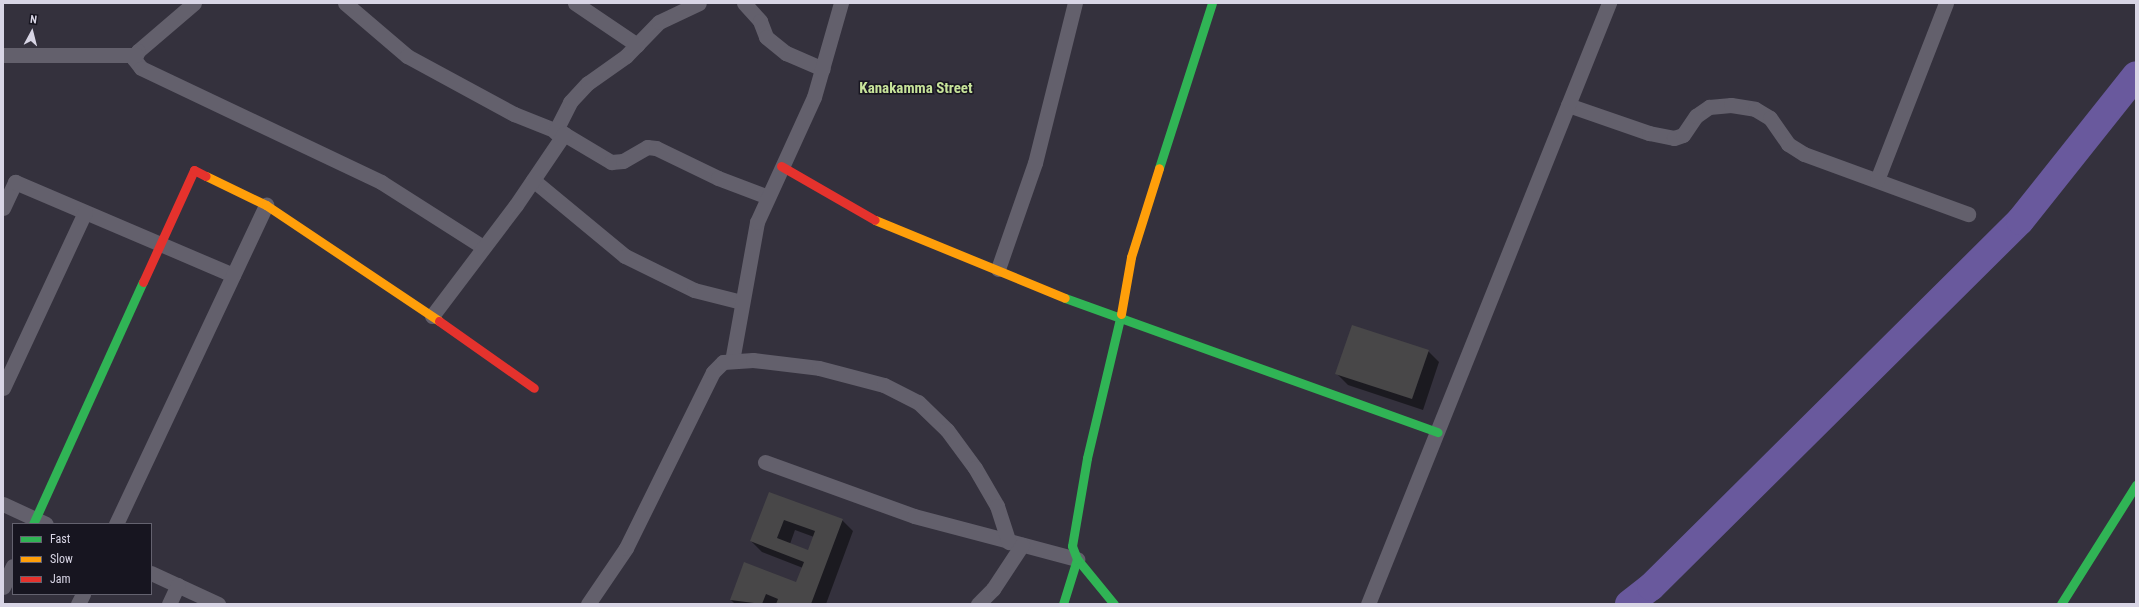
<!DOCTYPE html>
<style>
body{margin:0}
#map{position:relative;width:2139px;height:607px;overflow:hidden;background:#34313d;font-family:"Roboto Condensed",sans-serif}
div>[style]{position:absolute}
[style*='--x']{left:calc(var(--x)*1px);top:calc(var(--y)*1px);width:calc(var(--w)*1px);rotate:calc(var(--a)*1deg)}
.shadow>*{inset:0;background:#0007}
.river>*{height:28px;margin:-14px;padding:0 14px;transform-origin:14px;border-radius:14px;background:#69599d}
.building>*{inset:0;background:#484748}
.street>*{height:15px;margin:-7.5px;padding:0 7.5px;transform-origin:7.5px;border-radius:7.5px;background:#63606c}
.fast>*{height:9px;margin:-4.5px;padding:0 4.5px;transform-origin:4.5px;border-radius:4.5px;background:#30b455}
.slow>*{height:9px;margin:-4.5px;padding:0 4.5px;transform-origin:4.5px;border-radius:4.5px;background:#ff9f0a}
.jam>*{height:9px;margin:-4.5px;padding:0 4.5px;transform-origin:4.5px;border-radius:4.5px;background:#e5322d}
span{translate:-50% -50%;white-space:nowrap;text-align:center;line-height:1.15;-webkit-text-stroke:3px #171520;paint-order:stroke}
.neighbourhood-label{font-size:15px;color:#c7e39a;font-weight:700}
.frame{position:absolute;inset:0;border:4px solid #d8d5e5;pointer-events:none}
.legend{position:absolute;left:12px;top:523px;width:140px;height:72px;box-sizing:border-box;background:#171520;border:1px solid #64626f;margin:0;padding:5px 7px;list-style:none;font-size:12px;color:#d8d5e5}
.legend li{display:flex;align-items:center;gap:8px;height:20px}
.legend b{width:20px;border:1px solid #64626f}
.north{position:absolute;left:12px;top:12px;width:40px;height:40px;-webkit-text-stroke:3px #171520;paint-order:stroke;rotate:7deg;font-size:11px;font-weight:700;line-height:16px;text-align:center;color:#d8d5e5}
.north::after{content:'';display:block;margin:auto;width:14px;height:18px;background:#d8d5e5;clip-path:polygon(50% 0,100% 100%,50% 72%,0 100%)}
</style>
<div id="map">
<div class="shadow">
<div style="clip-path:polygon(1428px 351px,1439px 362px,1423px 410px,1348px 385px,1337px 374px)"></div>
<div style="clip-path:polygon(evenodd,770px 493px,842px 520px,853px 531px,826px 604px,735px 604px,731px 600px,797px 583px,803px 568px,762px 552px,751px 541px,770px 493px,795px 530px,814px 537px,809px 551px,790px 544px,795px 530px)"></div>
</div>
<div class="river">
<div style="--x:1629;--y:604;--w:28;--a:-38"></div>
<div style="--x:1651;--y:587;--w:520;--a:-44.77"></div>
<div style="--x:2020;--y:221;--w:186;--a:-51.5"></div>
</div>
<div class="building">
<div style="clip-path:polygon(1352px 325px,1429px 350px,1412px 399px,1335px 374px)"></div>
<div style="clip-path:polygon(evenodd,769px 492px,843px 519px,811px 604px,776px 604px,778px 599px,766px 594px,762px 604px,730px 600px,744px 562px,796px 582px,804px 562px,750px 541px,769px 492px,784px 520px,815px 531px,808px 550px,777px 538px,784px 520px)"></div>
</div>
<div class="street">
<div style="--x:194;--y:3;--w:74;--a:139.4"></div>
<div style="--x:138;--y:51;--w:9;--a:117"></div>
<div style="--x:134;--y:59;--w:11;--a:52"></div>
<div style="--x:141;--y:68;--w:266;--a:25.4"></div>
<div style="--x:381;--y:182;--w:121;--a:32.5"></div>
<div style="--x:345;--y:3;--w:82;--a:40.5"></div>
<div style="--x:407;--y:56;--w:122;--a:28.5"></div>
<div style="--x:514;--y:114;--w:54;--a:21.8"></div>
<div style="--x:564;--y:134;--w:55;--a:30.8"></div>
<div style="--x:611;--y:162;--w:12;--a:-5"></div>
<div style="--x:623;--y:161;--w:28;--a:-30"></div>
<div style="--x:647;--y:147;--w:9;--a:6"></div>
<div style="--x:656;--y:148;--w:69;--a:25.8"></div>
<div style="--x:718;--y:178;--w:53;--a:20.8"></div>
<div style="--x:575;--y:3;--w:75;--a:34.1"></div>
<div style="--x:744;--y:3;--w:24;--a:48"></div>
<div style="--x:760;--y:21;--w:17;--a:69"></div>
<div style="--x:766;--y:37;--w:26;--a:39"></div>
<div style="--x:786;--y:53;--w:40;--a:23.4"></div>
<div style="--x:3;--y:55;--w:133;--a:0"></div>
<div style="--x:1568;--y:105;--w:86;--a:19.1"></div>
<div style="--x:1649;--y:133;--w:25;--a:11"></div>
<div style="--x:1674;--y:138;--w:9;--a:-18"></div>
<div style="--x:1683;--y:135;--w:23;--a:-56"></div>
<div style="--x:1696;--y:116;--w:16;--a:-35"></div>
<div style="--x:1709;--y:107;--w:22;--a:-5"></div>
<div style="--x:1731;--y:105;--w:24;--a:9"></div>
<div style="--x:1755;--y:109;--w:17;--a:31"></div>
<div style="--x:1770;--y:118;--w:32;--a:55"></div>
<div style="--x:1788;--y:144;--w:19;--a:32"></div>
<div style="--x:1804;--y:154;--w:175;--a:20.1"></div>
<div style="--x:555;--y:132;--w:34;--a:-63"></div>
<div style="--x:570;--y:102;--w:26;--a:-47"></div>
<div style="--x:588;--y:83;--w:47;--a:-35.4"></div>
<div style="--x:626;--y:56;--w:47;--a:-45.9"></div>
<div style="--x:659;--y:22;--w:44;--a:-25.4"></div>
<div style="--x:533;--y:180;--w:119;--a:39.6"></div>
<div style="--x:625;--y:256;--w:77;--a:26.2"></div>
<div style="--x:694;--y:290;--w:49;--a:14.3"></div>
<div style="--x:1877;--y:180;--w:190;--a:-68.7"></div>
<div style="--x:3;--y:208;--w:29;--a:-65"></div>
<div style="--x:15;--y:182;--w:237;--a:23.1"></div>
<div style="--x:998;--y:269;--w:112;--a:-70.8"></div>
<div style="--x:1035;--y:163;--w:165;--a:-76"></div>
<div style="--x:432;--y:316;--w:139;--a:-52.9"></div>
<div style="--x:516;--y:205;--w:86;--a:-55.9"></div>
<div style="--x:732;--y:361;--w:141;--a:-79.8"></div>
<div style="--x:757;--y:222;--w:137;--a:-65.5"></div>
<div style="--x:814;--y:97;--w:98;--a:-74"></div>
<div style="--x:3;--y:388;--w:194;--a:-65"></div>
<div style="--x:765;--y:462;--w:158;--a:19.9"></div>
<div style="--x:914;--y:516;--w:169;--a:14.8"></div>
<div style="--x:3;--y:504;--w:47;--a:24.9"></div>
<div style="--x:116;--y:524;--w:353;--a:-64.8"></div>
<div style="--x:151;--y:573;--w:74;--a:24.8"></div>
<div style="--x:3;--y:587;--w:23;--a:-65"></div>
<div style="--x:78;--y:604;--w:11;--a:-63"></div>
<div style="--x:169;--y:604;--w:21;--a:-65"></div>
<div style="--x:588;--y:604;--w:68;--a:-55.8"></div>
<div style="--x:626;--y:548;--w:196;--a:-63.7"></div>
<div style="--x:713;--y:372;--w:14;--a:-45"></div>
<div style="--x:723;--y:362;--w:30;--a:-4"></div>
<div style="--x:753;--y:360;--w:66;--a:6.9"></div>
<div style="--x:819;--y:368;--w:67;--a:14.7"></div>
<div style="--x:884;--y:385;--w:38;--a:27"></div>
<div style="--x:918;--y:402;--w:40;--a:44"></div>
<div style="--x:947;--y:430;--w:47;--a:53.6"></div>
<div style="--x:975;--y:468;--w:44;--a:59.9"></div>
<div style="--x:997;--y:506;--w:38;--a:72"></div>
<div style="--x:978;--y:604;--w:21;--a:-45"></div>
<div style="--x:993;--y:589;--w:53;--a:-56.6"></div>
<div style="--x:1368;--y:604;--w:648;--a:-68.15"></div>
</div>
<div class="fast">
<div style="--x:1159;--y:168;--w:173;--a:-72.2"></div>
<div style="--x:1065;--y:298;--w:396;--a:19.8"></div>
<div style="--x:33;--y:524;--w:266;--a:-65.6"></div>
<div style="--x:1063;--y:604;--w:47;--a:-72.7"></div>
<div style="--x:1114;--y:604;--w:58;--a:-129.4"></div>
<div style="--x:1077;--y:559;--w:14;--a:-111"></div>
<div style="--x:1072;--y:546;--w:89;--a:-80.3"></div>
<div style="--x:1087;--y:458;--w:148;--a:-76.7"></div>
<div style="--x:2061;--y:604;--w:141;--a:-57.8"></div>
</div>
<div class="slow">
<div style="--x:206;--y:176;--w:67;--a:25.8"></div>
<div style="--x:266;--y:205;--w:208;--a:33.8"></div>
<div style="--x:875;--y:220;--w:205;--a:22.3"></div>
<div style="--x:1121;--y:314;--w:58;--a:-80"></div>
<div style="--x:1131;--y:257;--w:93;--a:-72.5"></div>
</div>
<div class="jam">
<div style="--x:781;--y:166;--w:108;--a:29.9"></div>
<div style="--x:143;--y:282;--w:123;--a:-65.5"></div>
<div style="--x:194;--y:170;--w:13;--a:27"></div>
<div style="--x:439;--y:321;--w:116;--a:35.2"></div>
</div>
<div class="neighbourhood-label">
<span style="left:916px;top:89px">Kanakamma Street</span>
</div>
<div class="frame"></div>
<ul class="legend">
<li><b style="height:5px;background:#30b455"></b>Fast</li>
<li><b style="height:5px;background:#ff9f0a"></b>Slow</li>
<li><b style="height:5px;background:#e5322d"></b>Jam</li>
</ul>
<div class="north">N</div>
</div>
